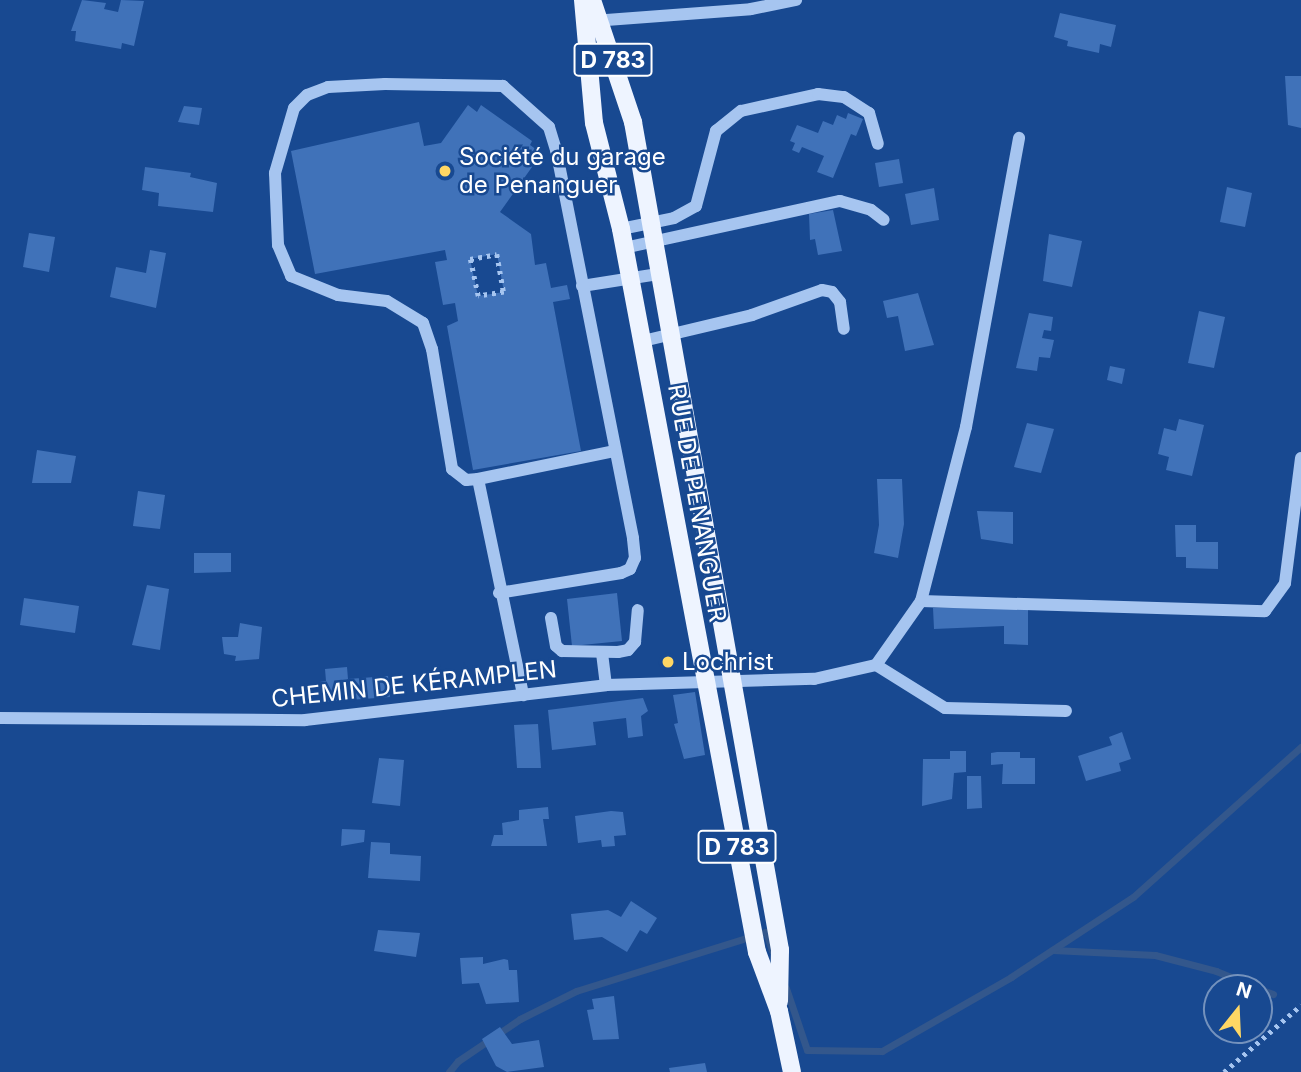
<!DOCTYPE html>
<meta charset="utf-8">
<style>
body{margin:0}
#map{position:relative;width:1301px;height:1072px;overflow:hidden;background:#184991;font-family:Inter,sans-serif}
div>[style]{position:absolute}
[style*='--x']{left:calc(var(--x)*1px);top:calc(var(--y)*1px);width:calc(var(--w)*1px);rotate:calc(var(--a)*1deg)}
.stream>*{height:7px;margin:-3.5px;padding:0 3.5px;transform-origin:3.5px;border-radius:3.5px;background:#33578c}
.building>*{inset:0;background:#4072b9}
.path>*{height:4.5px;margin-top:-2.25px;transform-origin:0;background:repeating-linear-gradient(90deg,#a6c5f0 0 3.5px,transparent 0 8.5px)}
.minor>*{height:12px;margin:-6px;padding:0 6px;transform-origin:6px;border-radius:6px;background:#a6c5f0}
.major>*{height:18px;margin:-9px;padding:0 9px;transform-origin:9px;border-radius:9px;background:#eef4ff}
.dots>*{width:19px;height:19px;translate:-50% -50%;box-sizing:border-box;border:4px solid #184991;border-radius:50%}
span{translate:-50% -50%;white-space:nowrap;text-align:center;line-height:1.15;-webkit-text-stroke:5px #184991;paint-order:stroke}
.shield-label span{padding:2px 5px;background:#184991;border:2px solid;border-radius:5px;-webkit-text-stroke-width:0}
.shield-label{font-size:23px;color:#fff;font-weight:700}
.poi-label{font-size:24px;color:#fff}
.left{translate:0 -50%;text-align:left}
.street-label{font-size:24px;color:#fff}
.north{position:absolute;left:1203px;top:974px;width:70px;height:70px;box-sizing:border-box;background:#184991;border:2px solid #7492bd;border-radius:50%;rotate:18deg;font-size:19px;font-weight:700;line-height:28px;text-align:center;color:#fff}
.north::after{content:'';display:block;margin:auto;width:24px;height:32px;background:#ffd764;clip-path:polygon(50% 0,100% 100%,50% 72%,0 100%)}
</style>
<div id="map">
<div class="stream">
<div style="--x:1053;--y:950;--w:102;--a:2.8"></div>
<div style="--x:1155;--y:955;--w:63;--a:14.7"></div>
<div style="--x:1216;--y:971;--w:45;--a:22"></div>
<div style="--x:786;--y:988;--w:65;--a:71.3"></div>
<div style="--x:807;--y:1050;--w:75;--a:0.8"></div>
<div style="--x:882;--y:1051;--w:149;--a:-29.8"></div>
<div style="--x:1011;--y:977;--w:146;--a:-33.3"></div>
<div style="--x:1133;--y:897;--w:225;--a:-41.8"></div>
<div style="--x:1259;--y:989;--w:15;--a:20"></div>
<div style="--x:449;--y:1072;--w:14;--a:-51"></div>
<div style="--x:458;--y:1061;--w:75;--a:-34.1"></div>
<div style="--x:520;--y:1019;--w:63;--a:-26.6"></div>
<div style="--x:576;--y:991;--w:199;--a:-17.3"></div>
<div style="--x:766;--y:932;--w:19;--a:72"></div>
</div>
<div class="building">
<div style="clip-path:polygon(82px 0,106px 3px,104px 9px,118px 12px,121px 0,144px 1px,134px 46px,122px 43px,121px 49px,75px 41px,76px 31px,71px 31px)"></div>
<div style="clip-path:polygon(1060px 13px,1116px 25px,1111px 47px,1100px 44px,1099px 53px,1067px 46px,1068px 41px,1054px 37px)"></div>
<div style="clip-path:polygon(1285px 76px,1301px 76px,1301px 128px,1288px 125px)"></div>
<div style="clip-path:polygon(evenodd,468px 105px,477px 112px,481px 105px,532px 141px,530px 145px,537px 150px,532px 167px,500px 212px,531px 234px,535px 265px,546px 263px,551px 288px,567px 285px,570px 299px,553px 302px,581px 451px,473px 470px,447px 326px,458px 321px,455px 303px,443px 305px,435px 262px,447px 260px,445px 250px,315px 274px,291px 151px,419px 122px,424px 146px,441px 143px,468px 105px,497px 254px,504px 292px,478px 296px,470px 259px,497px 254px)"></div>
<div style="clip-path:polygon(184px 106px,202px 108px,199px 125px,178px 122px)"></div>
<div style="clip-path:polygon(848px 113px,863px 119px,856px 136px,851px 134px,833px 178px,817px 172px,824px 156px,802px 147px,799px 153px,792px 150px,795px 143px,790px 141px,797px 125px,818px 133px,823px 121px,833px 125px,837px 115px,846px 119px)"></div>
<div style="clip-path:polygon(899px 159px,903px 183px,879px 187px,875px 163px)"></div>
<div style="clip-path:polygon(145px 167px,191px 173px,190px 177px,217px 183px,213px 212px,158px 206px,159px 193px,142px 190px)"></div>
<div style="clip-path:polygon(1227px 187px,1252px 193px,1245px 227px,1220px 222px)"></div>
<div style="clip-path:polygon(934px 188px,939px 220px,911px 225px,905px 194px)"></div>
<div style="clip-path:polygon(833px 210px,842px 251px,818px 255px,815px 239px,810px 240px,809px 214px)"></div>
<div style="clip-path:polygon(29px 233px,55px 237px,49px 272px,23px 267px)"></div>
<div style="clip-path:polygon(1049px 234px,1082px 241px,1072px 287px,1043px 281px)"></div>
<div style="clip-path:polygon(150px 250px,166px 253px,156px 308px,110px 297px,116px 267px,146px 273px)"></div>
<div style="clip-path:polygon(918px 293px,934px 345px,905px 351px,898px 316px,887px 318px,883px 301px)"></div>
<div style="clip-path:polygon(1199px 311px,1225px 317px,1214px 368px,1188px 363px)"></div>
<div style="clip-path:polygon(1029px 313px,1053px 317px,1051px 331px,1044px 330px,1042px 338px,1054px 340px,1050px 358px,1039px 357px,1037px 371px,1016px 368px)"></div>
<div style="clip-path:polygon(1110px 366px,1125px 369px,1122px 384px,1107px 380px)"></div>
<div style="clip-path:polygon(1179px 419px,1204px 425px,1192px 476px,1166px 470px,1169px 457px,1158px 454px,1164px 428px,1176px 431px)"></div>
<div style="clip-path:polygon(1027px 423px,1054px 429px,1041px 473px,1014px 467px)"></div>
<div style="clip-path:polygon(37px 450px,76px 456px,71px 483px,32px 483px)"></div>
<div style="clip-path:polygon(877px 479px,902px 479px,904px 524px,898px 558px,874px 553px,879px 525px)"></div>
<div style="clip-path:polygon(138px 491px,165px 495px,160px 529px,133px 526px)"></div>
<div style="clip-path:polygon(977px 511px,1013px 512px,1013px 544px,981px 539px)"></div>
<div style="clip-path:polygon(1175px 525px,1196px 525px,1196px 542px,1218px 542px,1218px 569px,1186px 568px,1186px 557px,1176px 557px)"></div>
<div style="clip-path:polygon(194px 553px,231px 553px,231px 572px,194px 573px)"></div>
<div style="clip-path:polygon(147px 585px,169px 589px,160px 650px,132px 645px)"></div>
<div style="clip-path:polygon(617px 593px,622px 641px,572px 646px,567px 599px)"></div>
<div style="clip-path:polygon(24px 598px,79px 606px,75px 633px,20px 625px)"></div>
<div style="clip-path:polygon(1028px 607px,1028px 645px,1004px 644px,1004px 626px,934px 629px,933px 608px)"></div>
<div style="clip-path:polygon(240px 623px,262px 627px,259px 659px,235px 661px,236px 656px,224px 654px,222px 637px,238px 637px)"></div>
<div style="clip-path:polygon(347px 667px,348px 679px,388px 676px,390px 697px,322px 702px,320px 682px,326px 681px,325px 669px)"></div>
<div style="clip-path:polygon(695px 692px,705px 755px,684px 759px,674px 724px,678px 723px,673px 695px)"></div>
<div style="clip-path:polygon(643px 698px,648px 711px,641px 716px,643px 736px,628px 738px,626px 718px,593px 722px,596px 745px,552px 750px,548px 710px)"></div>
<div style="clip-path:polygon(538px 724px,541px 768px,517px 768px,514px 725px)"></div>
<div style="clip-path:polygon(1122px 732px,1131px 759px,1119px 763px,1121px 771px,1086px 781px,1078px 756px,1112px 745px,1109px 737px)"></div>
<div style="clip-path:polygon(950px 751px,966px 751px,966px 772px,954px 773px,952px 799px,922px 806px,923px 759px,950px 759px)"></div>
<div style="clip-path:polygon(997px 752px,1020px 752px,1020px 758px,1035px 758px,1035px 784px,1002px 784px,1003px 764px,991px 765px,991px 753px)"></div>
<div style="clip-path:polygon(379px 758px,404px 760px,400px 806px,372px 803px)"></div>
<div style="clip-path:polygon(967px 776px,981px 776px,982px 808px,967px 809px)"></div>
<div style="clip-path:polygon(548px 807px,549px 819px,543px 819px,547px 846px,491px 846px,494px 835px,503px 835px,502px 823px,519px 820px,519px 810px)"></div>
<div style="clip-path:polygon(611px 811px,623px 812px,626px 835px,614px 836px,615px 846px,602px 847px,601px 840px,578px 843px,575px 816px)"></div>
<div style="clip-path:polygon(342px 829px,365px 830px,364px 842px,341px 846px)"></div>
<div style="clip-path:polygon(371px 842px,390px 843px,390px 854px,421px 856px,420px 881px,368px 878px)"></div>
<div style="clip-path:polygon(631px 901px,657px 918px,647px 934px,640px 930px,627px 952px,602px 937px,574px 940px,571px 914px,608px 910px,621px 917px)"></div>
<div style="clip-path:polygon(378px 930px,420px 933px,416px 957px,374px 951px)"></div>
<div style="clip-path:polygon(483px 957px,483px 964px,504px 959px,508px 960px,509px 970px,517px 970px,519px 1002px,486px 1004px,479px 983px,462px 984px,460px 958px)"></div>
<div style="clip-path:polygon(614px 996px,619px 1039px,593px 1040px,587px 1010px,594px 1009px,592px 999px)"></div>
<div style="clip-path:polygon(500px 1027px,512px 1044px,539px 1040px,544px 1067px,507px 1072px,496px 1066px,482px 1039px)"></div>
<div style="clip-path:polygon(705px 1063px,707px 1072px,670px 1072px,669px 1068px)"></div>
</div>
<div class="path">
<div style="--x:497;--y:254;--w:39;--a:80"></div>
<div style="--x:504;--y:292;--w:26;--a:171"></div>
<div style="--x:478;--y:296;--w:38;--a:-102"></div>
<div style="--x:470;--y:259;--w:27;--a:-10"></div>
<div style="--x:1224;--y:1072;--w:102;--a:-41"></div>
</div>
<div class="minor">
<div style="--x:593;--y:21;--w:158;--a:-4.3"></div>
<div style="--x:751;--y:9;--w:46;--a:-11.3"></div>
<div style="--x:621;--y:229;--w:54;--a:-11.7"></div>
<div style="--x:674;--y:218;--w:25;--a:-29"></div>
<div style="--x:696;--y:206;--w:78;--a:-75.1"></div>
<div style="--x:716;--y:131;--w:32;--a:-39"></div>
<div style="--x:741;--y:111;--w:79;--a:-12.4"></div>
<div style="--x:818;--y:94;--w:26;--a:7"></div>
<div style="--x:844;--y:97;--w:30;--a:33"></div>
<div style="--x:869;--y:113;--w:32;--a:74"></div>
<div style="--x:624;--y:248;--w:221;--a:-12.3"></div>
<div style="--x:840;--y:201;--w:32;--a:16"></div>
<div style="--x:871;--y:210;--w:16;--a:38"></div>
<div style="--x:582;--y:286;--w:77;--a:-9"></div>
<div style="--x:643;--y:341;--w:112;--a:-13.4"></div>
<div style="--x:752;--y:315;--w:74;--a:-19.7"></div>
<div style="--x:822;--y:290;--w:10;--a:11"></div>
<div style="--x:832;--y:292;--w:13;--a:51"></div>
<div style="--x:840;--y:302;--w:27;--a:82"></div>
<div style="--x:478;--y:479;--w:221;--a:78.2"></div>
<div style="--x:499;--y:593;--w:124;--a:-9.3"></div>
<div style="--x:621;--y:573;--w:10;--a:-24"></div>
<div style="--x:630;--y:569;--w:12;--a:-66"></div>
<div style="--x:635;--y:558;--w:20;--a:-96"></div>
<div style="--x:633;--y:538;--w:396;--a:-101.2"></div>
<div style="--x:556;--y:150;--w:24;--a:-107"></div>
<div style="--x:549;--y:127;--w:62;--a:-138.3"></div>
<div style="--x:503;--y:86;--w:118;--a:-179"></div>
<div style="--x:385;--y:84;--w:57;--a:177"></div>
<div style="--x:328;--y:87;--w:22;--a:159"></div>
<div style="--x:307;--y:95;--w:18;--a:135"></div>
<div style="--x:294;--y:108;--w:68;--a:106.3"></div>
<div style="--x:275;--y:173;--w:72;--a:87.6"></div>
<div style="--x:278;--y:245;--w:34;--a:67"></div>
<div style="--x:291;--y:276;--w:51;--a:22"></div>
<div style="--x:338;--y:295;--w:49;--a:7"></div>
<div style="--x:387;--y:301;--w:42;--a:31.4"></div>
<div style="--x:423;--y:323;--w:28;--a:71"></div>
<div style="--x:432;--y:349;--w:122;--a:80.5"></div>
<div style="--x:452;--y:469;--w:18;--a:38"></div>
<div style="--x:466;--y:480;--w:12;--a:-5"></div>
<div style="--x:478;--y:479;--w:140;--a:-11.6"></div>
<div style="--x:921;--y:601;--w:180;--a:-75.5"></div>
<div style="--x:966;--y:427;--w:294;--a:-79.6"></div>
<div style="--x:551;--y:618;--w:28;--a:80"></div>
<div style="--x:556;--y:646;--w:8;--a:40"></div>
<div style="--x:562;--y:651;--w:56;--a:1"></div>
<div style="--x:618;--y:652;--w:10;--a:-11"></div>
<div style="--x:628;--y:650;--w:11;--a:-49"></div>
<div style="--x:635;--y:642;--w:32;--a:-85"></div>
<div style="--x:602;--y:653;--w:32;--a:83"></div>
<div style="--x:876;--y:665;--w:81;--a:31.9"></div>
<div style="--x:945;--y:708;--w:121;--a:1.4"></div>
<div style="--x:0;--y:718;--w:305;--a:0.4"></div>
<div style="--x:305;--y:720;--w:303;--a:-6.6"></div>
<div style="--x:606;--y:685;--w:208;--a:-1.7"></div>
<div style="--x:814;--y:679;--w:64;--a:-12.7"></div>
<div style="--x:876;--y:665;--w:78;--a:-54.9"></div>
<div style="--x:921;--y:601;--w:344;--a:1.7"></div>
<div style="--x:1265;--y:611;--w:34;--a:-54"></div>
<div style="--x:1285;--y:583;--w:126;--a:-82.7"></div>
</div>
<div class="major">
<div style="--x:583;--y:0;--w:123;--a:84.9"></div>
<div style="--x:594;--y:123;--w:109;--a:75.7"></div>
<div style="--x:621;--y:229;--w:736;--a:79.35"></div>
<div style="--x:757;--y:952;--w:63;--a:69.6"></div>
<div style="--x:779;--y:1011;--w:62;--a:78"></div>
<div style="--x:592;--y:0;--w:129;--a:71.4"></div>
<div style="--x:633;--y:122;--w:841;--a:79.93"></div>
<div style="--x:780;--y:950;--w:51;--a:91.1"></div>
</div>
<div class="dots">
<div style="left:445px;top:171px;background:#ffd764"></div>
<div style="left:668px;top:662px;background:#ffd764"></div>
</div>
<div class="shield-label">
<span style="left:613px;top:60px">D 783</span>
<span style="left:737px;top:847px">D 783</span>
</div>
<div class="poi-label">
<span class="left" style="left:459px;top:171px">Société du garage<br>de Penanguer</span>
<span class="left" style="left:682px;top:662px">Lochrist</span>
</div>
<div class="street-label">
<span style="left:697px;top:503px;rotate:80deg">RUE DE PENANGUER</span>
<span style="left:414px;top:684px;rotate:-6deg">CHEMIN DE KÉRAMPLEN</span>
</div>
<div class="north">N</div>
</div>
